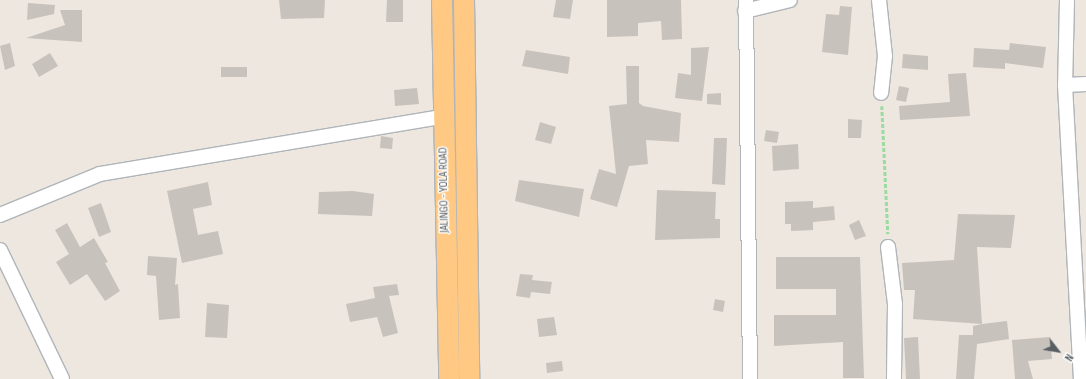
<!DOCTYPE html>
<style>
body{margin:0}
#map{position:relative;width:1086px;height:379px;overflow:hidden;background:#ede7df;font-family:"Sofia Sans Condensed",sans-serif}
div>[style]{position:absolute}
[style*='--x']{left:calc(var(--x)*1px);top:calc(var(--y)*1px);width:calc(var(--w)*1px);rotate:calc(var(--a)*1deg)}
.building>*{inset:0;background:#c8c2bc}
.path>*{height:2.5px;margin-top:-1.25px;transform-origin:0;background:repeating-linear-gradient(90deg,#9adb9f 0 4px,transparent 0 6px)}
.roads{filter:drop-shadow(1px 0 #b0b5b9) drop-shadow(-1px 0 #b0b5b9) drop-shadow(0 1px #b0b5b9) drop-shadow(0 -1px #b0b5b9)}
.minor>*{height:14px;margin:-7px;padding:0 7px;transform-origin:7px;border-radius:7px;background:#fff}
.highway>*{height:20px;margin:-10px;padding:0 10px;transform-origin:10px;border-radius:10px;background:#ffc984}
span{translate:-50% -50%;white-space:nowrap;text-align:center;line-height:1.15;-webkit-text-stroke:3px #fff;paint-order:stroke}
.street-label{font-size:12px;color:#585e62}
.north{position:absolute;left:1038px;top:331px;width:40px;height:40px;-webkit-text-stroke:3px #fff;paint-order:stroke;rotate:121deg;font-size:11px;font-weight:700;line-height:16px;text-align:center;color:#585e62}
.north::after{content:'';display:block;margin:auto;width:14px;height:18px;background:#585e62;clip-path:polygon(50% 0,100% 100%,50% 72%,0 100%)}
</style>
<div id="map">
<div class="building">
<div style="clip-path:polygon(279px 0,325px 0,324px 18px,281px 19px)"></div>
<div style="clip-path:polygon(387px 0,403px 0,403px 22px,386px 22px)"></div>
<div style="clip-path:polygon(556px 0,573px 0,570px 19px,553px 17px)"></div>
<div style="clip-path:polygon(607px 0,681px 0,682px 39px,662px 40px,661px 21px,638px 23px,638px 36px,607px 37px)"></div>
<div style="clip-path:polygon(28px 3px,55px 5px,54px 14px,27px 20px)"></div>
<div style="clip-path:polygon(840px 6px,852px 7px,848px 55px,822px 52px,826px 14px,839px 15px)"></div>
<div style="clip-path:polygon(60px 10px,82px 10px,82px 42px,26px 38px,65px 25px)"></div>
<div style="clip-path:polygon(10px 43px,15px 66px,5px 70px,0 46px)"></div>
<div style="clip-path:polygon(1010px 43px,1046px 47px,1043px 68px,1005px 63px,1005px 69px,973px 67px,974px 48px,1009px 50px)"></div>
<div style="clip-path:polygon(709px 47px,702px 101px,675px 98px,678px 73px,691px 75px,691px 48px)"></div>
<div style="clip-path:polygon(526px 50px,570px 57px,568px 74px,522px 66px)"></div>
<div style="clip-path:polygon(50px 53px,58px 66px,39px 77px,32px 64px)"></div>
<div style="clip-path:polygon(903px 54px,928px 56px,928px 70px,902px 68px)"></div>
<div style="clip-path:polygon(626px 66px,639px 66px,639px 103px,643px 106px,681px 113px,679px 142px,646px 140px,648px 164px,629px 166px,617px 207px,590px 199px,599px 169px,616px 174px,609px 106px,627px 104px)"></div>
<div style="clip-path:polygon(221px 67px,247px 67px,247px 77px,221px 77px)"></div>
<div style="clip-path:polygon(966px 73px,970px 116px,900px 120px,899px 106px,950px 102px,948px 74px)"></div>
<div style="clip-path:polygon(899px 86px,909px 88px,906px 102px,896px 100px)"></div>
<div style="clip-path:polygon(417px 88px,419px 104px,395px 106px,394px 90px)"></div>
<div style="clip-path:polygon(721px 93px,721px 105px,707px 104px,707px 94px)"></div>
<div style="clip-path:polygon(848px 119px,862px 120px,861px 138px,848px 138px)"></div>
<div style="clip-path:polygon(540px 122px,556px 127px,551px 144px,535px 140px)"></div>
<div style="clip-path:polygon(766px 130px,779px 132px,777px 143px,764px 141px)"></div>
<div style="clip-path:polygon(381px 136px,393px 138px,392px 149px,380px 148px)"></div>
<div style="clip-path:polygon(714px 138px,727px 138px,725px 185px,712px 184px)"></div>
<div style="clip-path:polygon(798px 144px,799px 169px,773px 171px,772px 146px)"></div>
<div style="clip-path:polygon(519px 180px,584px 189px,579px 217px,515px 201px)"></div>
<div style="clip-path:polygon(208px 182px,212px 205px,193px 209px,198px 235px,218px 231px,223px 254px,182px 263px,167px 191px)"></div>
<div style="clip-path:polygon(657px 190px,716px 192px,715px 219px,720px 219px,720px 238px,655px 240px)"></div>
<div style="clip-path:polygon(353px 191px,374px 194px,372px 216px,318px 214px,319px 192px)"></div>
<div style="clip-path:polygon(813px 201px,813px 208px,834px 206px,835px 220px,813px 222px,813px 230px,791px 231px,791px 224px,785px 224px,785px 202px)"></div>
<div style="clip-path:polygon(101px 203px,111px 232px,99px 237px,88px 208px)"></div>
<div style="clip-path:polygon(958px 214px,1015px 215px,1011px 248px,977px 247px,982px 324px,1007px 321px,1009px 339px,977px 344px,974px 379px,956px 379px,959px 335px,973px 335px,973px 326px,982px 324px,913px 319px,915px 290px,904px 290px,902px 263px,954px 260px)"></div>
<div style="clip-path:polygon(859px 220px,866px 236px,855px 240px,849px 225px)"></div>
<div style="clip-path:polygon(67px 223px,80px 247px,94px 238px,108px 262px,105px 263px,120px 291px,105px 301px,87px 274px,70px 285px,56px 262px,69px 254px,55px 230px)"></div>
<div style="clip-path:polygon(148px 256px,177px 258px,175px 285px,178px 284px,180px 318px,159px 320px,156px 276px,147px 275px)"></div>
<div style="clip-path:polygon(776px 257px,860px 257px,864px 378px,843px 378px,843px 342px,774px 346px,774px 315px,836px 315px,836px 289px,776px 289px)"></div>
<div style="clip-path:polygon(520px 274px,533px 275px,532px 280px,552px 282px,550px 294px,531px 292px,530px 298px,516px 296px)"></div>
<div style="clip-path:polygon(397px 284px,399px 295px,389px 296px,398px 333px,383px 337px,377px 317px,350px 322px,346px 304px,375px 298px,373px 287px)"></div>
<div style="clip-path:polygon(715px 299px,725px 301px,723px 312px,713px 310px)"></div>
<div style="clip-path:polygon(207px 303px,229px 305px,227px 338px,205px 337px)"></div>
<div style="clip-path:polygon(554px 317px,557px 335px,539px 337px,537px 319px)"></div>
<div style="clip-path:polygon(918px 337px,920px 379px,906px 379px,904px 338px)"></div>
<div style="clip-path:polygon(1050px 337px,1052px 359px,1028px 361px,1033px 379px,1015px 379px,1012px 340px)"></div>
<div style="clip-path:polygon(562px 361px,563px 371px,547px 373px,546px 363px)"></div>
</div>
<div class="path">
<div style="--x:882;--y:106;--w:128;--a:87.3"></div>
</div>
<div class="roads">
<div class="minor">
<div style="--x:746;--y:0;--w:379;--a:89.4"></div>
<div style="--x:879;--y:0;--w:56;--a:83.9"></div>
<div style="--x:885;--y:56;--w:37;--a:96"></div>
<div style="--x:1067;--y:0;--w:85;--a:91.3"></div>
<div style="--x:1065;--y:85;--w:294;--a:86.9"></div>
<div style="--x:745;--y:11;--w:46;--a:-13.7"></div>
<div style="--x:1065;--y:85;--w:21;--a:-3"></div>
<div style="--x:0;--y:215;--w:108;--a:-22.3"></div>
<div style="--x:100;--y:174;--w:347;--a:-9.5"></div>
<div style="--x:888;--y:247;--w:57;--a:83"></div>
<div style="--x:895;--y:304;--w:75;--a:90.8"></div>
<div style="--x:0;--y:250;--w:143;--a:64.3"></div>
</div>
<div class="highway">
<div style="--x:442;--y:0;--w:379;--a:88.9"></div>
<div style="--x:464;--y:0;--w:379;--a:89.2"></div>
</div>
</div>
<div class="street-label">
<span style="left:444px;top:190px;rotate:-91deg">JALINGO - YOLA ROAD</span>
</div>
<div class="north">N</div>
</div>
